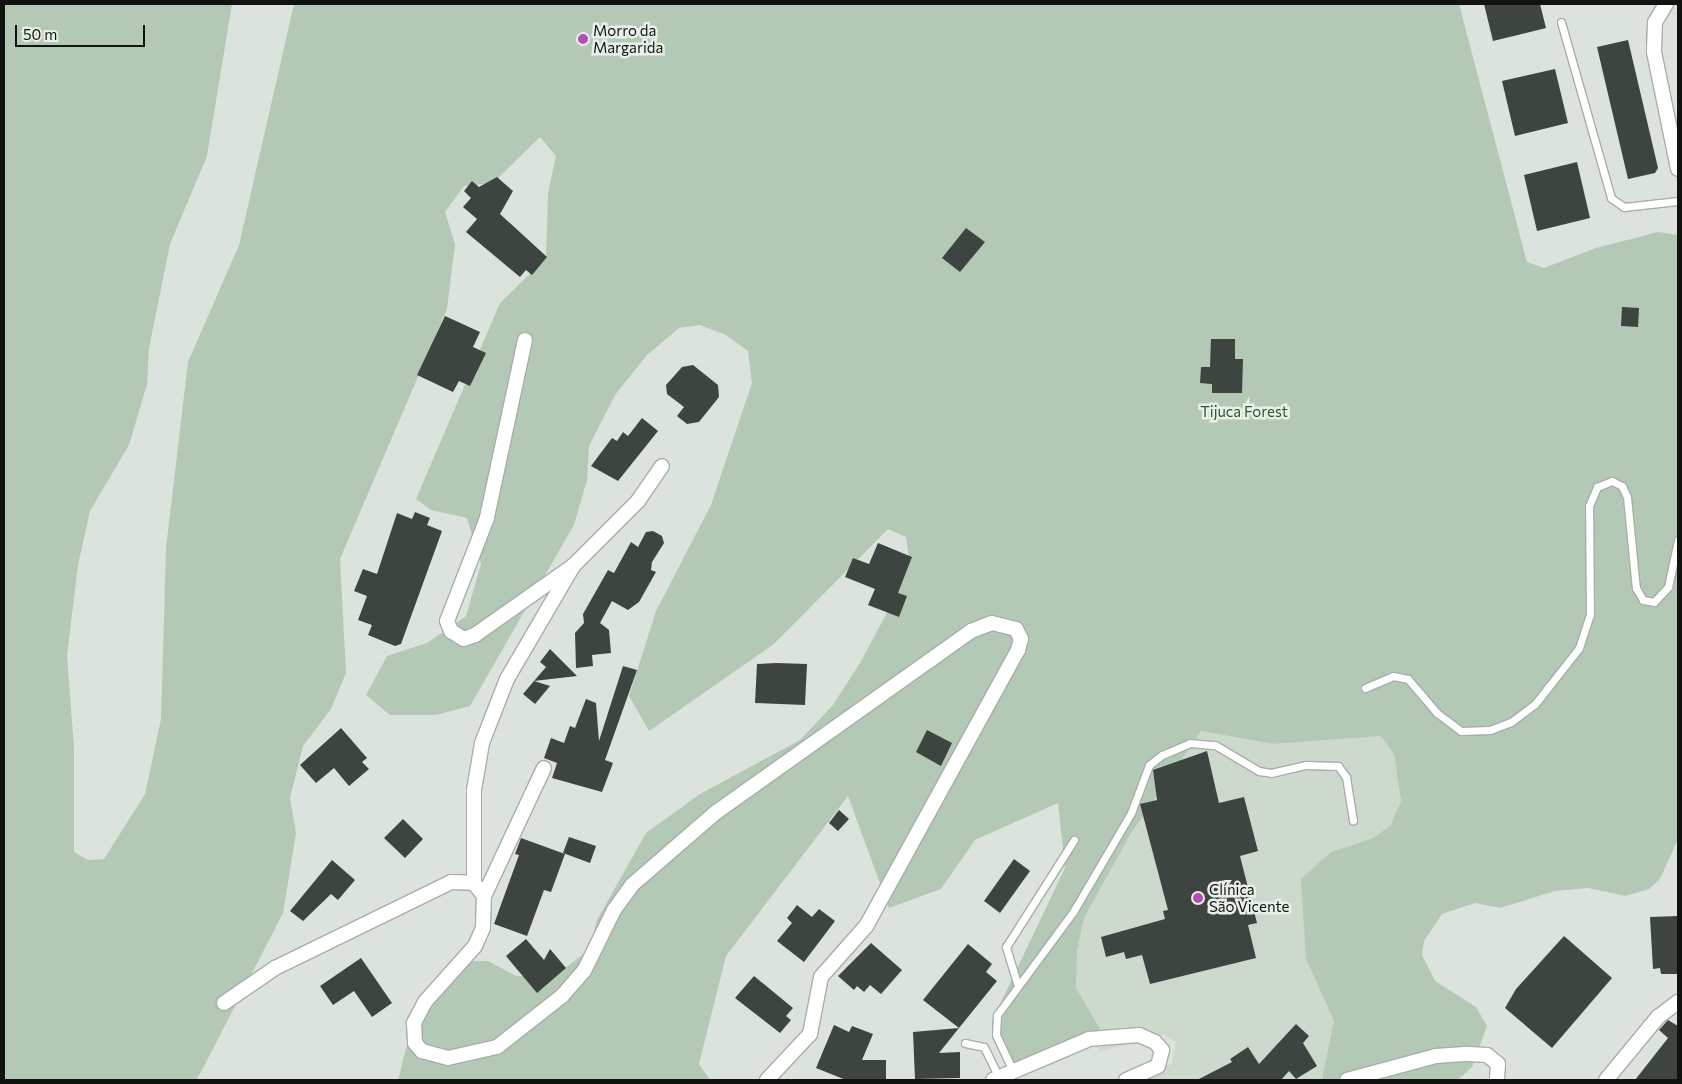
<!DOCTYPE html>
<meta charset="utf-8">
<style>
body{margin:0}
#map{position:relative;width:1682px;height:1084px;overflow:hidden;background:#dce3dc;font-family:Commissioner,sans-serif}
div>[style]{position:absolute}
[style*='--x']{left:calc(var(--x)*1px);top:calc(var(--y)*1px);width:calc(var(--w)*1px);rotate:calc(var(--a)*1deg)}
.built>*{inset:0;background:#ccd9cc}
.green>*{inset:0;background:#b4c9b5}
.building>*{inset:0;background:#3e443f}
.roads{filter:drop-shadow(1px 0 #a7aea7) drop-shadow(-1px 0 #a7aea7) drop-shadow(0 1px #a7aea7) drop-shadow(0 -1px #a7aea7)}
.lane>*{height:7px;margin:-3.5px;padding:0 3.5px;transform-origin:3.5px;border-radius:3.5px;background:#fff}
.street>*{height:14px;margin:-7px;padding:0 7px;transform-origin:7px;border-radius:7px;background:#fff}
.dots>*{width:14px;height:14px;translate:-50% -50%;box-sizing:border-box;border:2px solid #e9f0e9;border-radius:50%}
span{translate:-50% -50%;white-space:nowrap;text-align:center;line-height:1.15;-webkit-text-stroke:5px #e9f0e9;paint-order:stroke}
.poi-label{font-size:15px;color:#101310}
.left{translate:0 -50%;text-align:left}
.park-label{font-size:15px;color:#2c5630}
.frame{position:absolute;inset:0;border:5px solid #101310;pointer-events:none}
.scale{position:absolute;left:15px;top:25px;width:130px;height:22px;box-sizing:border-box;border:2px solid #101310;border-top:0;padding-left:6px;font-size:15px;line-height:18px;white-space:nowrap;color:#101310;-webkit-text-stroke:4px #e9f0e9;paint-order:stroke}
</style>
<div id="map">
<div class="built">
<div style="clip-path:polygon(1201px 731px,1273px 744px,1381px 736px,1394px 754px,1401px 801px,1390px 826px,1373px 838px,1331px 852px,1306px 959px,1334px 1021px,1326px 1076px,1317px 1080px,1127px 1080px,1172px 1064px,1176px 1042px,1164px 1035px,1099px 1052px,1100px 1029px,1076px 988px,1077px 951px,1084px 918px,1130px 835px)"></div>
</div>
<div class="green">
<div style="clip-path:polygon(4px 4px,232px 4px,207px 156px,170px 244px,149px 348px,147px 384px,129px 445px,90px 511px,78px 565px,67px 656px,74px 747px,74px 852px,88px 860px,104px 859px,145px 794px,161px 719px,166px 548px,188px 362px,239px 245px,294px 4px,1459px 4px,1527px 262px,1544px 268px,1596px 248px,1658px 232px,1678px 235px,1678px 839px,1660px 879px,1649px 889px,1626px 896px,1588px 888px,1555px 891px,1500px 908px,1475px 903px,1442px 914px,1424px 941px,1422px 955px,1435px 981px,1476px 1007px,1487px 1026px,1472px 1067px,1458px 1080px,1322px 1080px,1334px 1021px,1306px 959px,1301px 879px,1331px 852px,1373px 838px,1390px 826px,1401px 801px,1394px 754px,1381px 736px,1273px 744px,1201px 731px,1130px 835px,1084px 918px,1077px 951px,1076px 988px,1100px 1029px,1086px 1048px,1013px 1063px,994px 1017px,1065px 868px,1058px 803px,975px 840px,941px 889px,889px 908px,848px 796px,726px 956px,699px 1064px,710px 1080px,398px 1080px,406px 1048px,461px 961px,488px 961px,516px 976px,553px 977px,589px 950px,597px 920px,646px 833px,700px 794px,800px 740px,833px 705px,860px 663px,896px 596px,909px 558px,906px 537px,888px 529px,774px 644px,649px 731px,629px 696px,656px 611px,711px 505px,752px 383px,748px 351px,726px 335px,700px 325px,679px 328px,647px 355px,615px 395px,589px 446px,587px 480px,574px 525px,470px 706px,436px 715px,390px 715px,366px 695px,387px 656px,427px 643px,466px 616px,481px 564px,467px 518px,431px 510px,416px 499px,500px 303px,546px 258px,548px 193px,556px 156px,540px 137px,493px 183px,464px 186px,445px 212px,455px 244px,447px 309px,340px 559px,346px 673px,331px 709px,303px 746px,290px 798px,296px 833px,283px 913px,201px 1072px,196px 1080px,4px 1080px)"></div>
</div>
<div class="building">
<div style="clip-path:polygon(1484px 4px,1540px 4px,1546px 28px,1493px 41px)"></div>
<div style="clip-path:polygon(1628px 40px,1658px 168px,1655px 173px,1628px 179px,1597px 47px)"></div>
<div style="clip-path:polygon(1555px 69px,1568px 123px,1515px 136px,1502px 81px)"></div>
<div style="clip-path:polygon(1577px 162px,1590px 218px,1537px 231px,1524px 175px)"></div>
<div style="clip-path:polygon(497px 177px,513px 191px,500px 214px,547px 257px,532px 275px,526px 270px,520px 277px,466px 232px,477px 219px,463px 207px,471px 198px,464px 191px,472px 181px,479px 187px)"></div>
<div style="clip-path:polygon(966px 228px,985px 242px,960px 272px,942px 258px)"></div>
<div style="clip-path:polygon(1622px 307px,1639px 308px,1638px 327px,1621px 326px)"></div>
<div style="clip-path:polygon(445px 316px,480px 332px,473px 347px,486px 353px,470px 386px,459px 381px,453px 392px,417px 375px)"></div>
<div style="clip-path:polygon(1211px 339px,1235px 339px,1235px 359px,1243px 359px,1242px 393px,1212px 393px,1212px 384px,1200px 383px,1201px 367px,1210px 367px)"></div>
<div style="clip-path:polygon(693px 365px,718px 385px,719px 397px,699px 422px,687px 424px,677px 416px,684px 407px,667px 394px,666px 385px,682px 367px)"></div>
<div style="clip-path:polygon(642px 418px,658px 431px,618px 481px,591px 466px,612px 438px,617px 441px,623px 432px,628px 436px)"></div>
<div style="clip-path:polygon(415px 512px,430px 518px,427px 525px,442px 531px,401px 644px,395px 646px,368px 635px,372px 625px,358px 620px,367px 596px,354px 591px,363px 569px,377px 574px,397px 513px,412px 519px)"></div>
<div style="clip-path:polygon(653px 531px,662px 536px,664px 543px,652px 562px,651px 570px,656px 572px,639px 602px,628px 610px,612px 601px,600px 623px,609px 630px,611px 653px,592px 655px,593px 666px,576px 668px,575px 633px,584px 623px,583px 614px,608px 570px,614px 573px,631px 542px,638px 547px,646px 532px)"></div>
<div style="clip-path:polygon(878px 543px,912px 557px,898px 593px,907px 596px,899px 617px,868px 605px,875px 589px,845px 577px,853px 558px,869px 564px)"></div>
<div style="clip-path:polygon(550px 649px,577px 676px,534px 681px,546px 667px,540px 662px)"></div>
<div style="clip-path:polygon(776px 663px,807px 664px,805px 705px,755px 703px,757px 664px)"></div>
<div style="clip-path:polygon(623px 666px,637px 670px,605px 760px,613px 763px,602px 792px,552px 778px,557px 763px,544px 758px,551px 738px,564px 743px,570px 726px,575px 728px,586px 699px,596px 703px,599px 741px)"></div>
<div style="clip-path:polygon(534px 681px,550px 686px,535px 704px,523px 694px)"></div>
<div style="clip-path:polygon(341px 728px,367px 758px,362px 762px,369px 769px,349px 786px,334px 768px,316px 783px,300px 765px)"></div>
<div style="clip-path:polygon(927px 730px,952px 743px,941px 766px,916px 752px)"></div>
<div style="clip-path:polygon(1207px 751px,1219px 803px,1244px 797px,1258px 851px,1240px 856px,1257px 923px,1248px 925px,1256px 958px,1150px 984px,1142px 955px,1126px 959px,1124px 952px,1106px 957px,1101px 937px,1165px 919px,1163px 911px,1168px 910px,1140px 804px,1157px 800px,1153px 770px)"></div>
<div style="clip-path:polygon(839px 810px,849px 819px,838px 831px,829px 823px)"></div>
<div style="clip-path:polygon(403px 819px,423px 839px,405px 858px,384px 838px)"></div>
<div style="clip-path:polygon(569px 837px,596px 846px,590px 863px,563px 853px)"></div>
<div style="clip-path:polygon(521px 838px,565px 854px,551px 892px,544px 890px,527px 936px,494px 924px,519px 855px,515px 854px)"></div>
<div style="clip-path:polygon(1014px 859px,1030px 871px,1000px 913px,984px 901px)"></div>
<div style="clip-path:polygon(332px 860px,355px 880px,338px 900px,331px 894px,303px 921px,290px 911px)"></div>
<div style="clip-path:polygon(797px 905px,812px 917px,819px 909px,835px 921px,804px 962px,777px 941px,792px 923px,787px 918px)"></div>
<div style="clip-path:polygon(1678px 916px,1678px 974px,1661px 974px,1660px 968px,1653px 969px,1650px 917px)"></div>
<div style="clip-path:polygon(1564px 936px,1612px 978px,1552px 1048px,1505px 1008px,1516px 989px)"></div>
<div style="clip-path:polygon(526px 939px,544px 960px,550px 949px,566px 968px,537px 993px,506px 956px)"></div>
<div style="clip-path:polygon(871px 943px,902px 970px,881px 994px,870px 985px,864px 992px,857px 986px,854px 990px,838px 976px)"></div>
<div style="clip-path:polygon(968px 944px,992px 964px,986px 972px,997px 981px,959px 1028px,923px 1000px)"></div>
<div style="clip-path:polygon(361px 958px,392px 1003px,372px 1017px,354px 991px,333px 1005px,320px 986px)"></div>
<div style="clip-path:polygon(754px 976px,793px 1008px,786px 1016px,791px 1020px,780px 1033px,735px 998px)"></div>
<div style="clip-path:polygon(1668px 1020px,1678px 1026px,1678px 1080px,1635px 1080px,1668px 1038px,1659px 1030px)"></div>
<div style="clip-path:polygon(1296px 1024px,1309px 1036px,1303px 1043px,1317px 1066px,1296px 1079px,1289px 1071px,1281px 1080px,1197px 1080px,1232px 1062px,1230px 1059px,1248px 1047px,1259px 1064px)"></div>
<div style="clip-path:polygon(834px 1025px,849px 1032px,852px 1026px,873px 1034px,862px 1060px,886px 1060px,886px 1080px,846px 1080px,816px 1068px)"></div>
<div style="clip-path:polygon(959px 1028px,939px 1053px,960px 1052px,960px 1078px,915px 1079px,913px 1032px)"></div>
</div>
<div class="roads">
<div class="lane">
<div style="--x:1561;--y:22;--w:183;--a:74.1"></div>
<div style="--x:1611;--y:198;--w:16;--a:35"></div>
<div style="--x:1624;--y:207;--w:54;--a:-6.3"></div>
<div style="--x:1365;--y:688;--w:30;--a:-23"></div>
<div style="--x:1393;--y:676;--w:15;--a:11"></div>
<div style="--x:1408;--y:679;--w:45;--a:49.5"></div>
<div style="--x:1437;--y:713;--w:30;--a:37"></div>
<div style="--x:1461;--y:731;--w:29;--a:-2"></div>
<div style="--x:1490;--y:730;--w:22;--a:-21"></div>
<div style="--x:1511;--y:722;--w:30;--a:-37"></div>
<div style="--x:1535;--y:704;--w:71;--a:-51.8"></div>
<div style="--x:1579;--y:648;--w:35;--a:-72"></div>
<div style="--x:1590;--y:615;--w:109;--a:-90.5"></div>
<div style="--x:1589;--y:506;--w:21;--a:-67"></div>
<div style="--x:1597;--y:487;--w:16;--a:-22"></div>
<div style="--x:1612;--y:481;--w:11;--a:27"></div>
<div style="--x:1622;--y:486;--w:12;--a:66"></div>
<div style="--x:1627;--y:497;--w:91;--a:84.4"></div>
<div style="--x:1636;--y:588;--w:14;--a:60"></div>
<div style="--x:1643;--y:600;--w:11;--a:10"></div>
<div style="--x:1654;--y:602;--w:21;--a:-47"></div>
<div style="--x:1668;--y:587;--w:48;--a:-78"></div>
<div style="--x:1017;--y:983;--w:38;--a:-107"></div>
<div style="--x:1006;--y:947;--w:127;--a:-57.6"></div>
<div style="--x:965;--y:1043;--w:19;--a:12"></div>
<div style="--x:984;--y:1047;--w:34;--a:64"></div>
<div style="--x:1014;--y:1073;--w:42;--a:-115.3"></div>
<div style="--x:996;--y:1035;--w:20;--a:-87"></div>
<div style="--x:997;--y:1015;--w:128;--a:-53.6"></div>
<div style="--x:1073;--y:912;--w:115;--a:-59.6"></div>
<div style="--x:1131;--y:813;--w:51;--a:-69.4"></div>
<div style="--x:1149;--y:765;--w:16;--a:-38"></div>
<div style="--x:1162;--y:755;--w:30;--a:-23"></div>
<div style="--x:1190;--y:743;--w:25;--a:5"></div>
<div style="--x:1215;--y:745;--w:51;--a:30.6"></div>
<div style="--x:1259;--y:771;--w:12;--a:9"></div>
<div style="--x:1271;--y:773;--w:36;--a:-13"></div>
<div style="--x:1306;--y:765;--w:32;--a:2"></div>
<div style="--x:1338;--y:766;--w:14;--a:54"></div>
<div style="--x:1346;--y:777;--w:44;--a:80.8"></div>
</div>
<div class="street">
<div style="--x:1666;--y:4;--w:21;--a:121"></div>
<div style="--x:1655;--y:22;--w:30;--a:92"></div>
<div style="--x:1654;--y:52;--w:119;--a:78.4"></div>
<div style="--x:525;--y:340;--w:182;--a:102.1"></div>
<div style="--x:487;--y:518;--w:110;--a:111.2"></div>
<div style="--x:447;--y:621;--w:11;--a:68"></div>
<div style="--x:451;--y:631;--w:15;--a:32"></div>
<div style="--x:464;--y:639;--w:12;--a:-20"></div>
<div style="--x:475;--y:635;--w:116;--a:-35.2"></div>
<div style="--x:474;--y:883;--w:93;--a:-90"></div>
<div style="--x:474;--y:790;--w:48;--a:-80.3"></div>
<div style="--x:482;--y:743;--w:69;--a:-68.7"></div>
<div style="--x:507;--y:679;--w:131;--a:-59.7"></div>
<div style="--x:573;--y:566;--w:92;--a:-45"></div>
<div style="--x:638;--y:501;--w:42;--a:-55.6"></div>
<div style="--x:484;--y:896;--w:141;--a:-64.9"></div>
<div style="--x:224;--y:1003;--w:62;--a:-34.5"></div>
<div style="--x:275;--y:968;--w:196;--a:-26"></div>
<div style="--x:451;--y:882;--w:23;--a:2"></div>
<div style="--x:474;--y:883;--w:16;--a:52"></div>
<div style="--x:484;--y:896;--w:32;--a:92"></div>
<div style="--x:483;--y:928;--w:20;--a:114"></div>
<div style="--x:475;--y:946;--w:75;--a:131.8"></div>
<div style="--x:425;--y:1002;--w:24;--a:118"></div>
<div style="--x:414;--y:1023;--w:20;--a:87"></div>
<div style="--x:415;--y:1043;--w:11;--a:49"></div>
<div style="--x:422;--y:1051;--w:27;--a:15"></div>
<div style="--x:448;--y:1058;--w:50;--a:-12.7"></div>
<div style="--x:497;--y:1047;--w:83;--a:-38.1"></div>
<div style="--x:562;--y:996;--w:33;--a:-49"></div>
<div style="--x:584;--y:971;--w:68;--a:-63.8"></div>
<div style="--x:614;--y:910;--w:31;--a:-54"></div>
<div style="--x:632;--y:885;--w:110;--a:-40.9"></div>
<div style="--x:715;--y:813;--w:314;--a:-35.4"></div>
<div style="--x:971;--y:631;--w:22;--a:-21"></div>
<div style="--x:992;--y:623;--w:25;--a:14"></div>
<div style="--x:1016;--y:629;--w:11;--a:63"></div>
<div style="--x:1021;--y:639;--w:11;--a:105"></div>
<div style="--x:1018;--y:650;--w:314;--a:118.8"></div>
<div style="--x:867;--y:925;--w:69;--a:131.5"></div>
<div style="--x:821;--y:977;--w:58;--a:100.9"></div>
<div style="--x:810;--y:1034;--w:63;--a:133.1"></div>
<div style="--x:993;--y:1080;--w:104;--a:-23.1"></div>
<div style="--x:1089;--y:1039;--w:50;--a:-4.6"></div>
<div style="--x:1139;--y:1035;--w:17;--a:24"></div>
<div style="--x:1155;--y:1042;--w:11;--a:49"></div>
<div style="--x:1162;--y:1050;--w:16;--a:104"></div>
<div style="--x:1158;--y:1066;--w:35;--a:156"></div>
<div style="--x:1347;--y:1080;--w:92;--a:-15.1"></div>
<div style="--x:1436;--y:1056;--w:32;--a:-4"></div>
<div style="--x:1468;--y:1054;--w:19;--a:3"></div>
<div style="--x:1487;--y:1055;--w:14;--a:39"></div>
<div style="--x:1498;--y:1064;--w:16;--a:94"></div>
<div style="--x:1606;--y:1080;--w:82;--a:-50.5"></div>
<div style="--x:1658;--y:1017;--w:25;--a:-37"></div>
</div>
</div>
<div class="dots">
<div style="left:583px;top:39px;background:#b14fb5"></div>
<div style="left:1198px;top:898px;background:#b14fb5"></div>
</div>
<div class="poi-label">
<span class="left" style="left:593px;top:39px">Morro da<br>Margarida</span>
<span class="left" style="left:1209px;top:898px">Clínica<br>São Vicente</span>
</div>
<div class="park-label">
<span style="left:1244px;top:412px">Tijuca Forest</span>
</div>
<div class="frame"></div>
<div class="scale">50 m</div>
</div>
